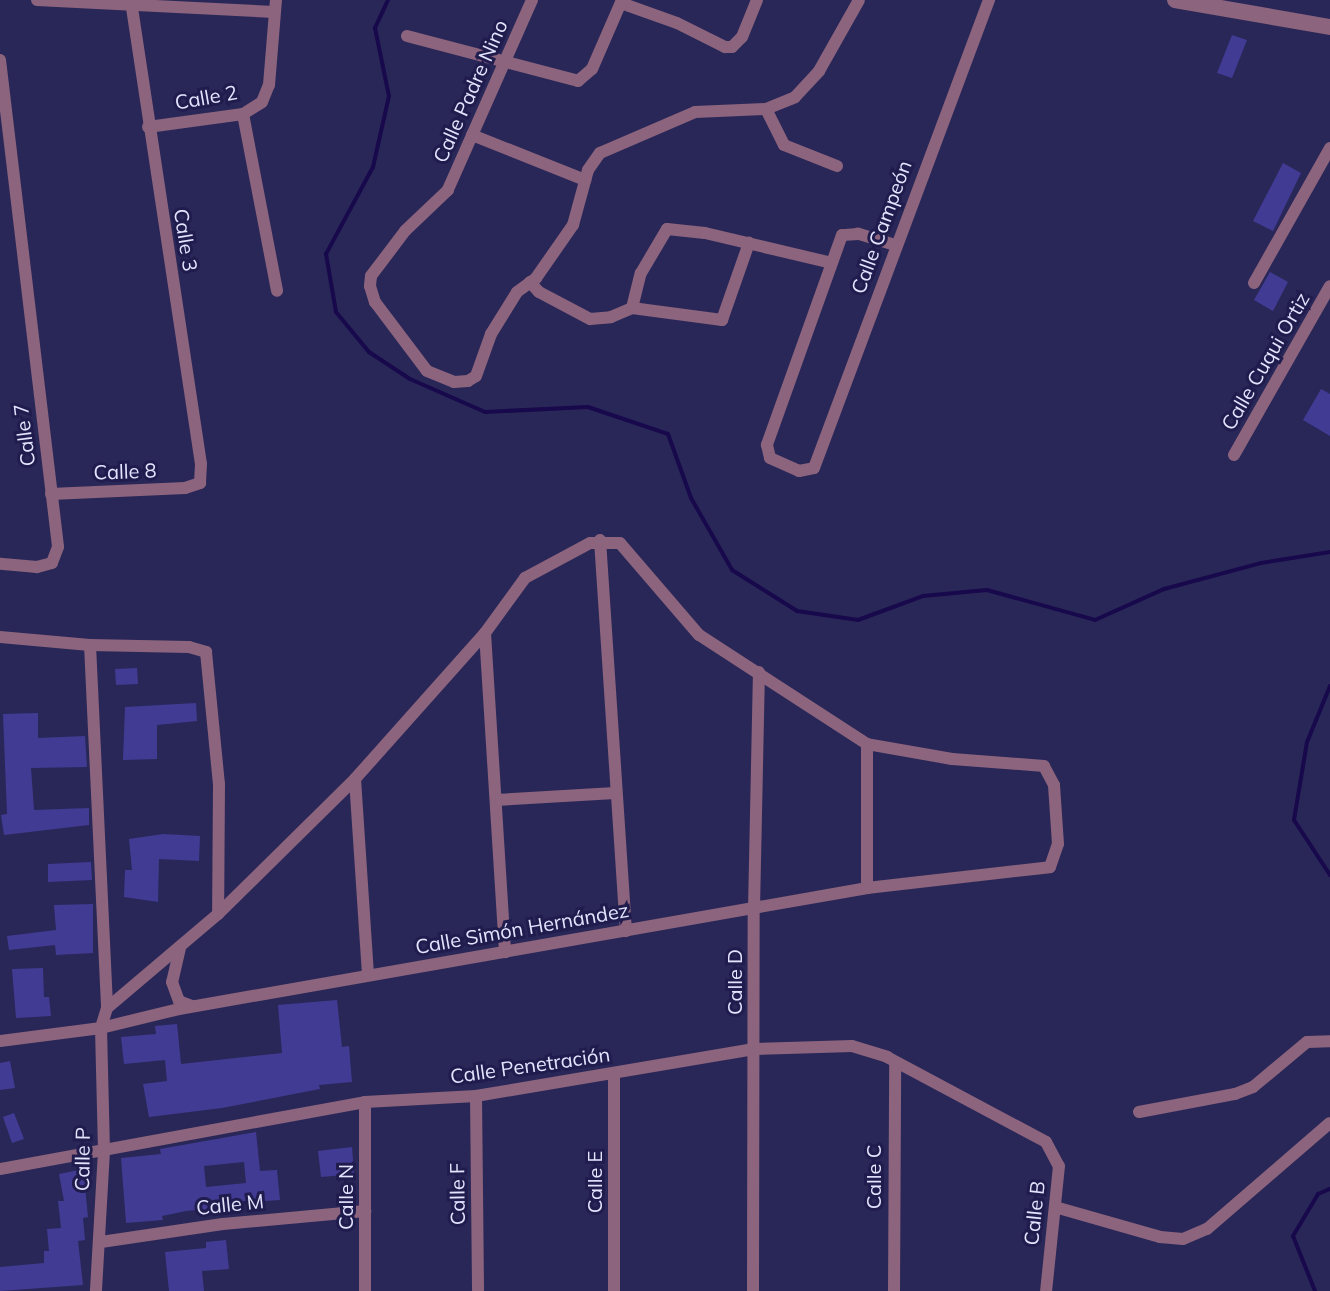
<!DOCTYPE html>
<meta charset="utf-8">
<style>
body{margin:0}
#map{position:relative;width:1330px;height:1291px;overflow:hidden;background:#292758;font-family:Mulish,sans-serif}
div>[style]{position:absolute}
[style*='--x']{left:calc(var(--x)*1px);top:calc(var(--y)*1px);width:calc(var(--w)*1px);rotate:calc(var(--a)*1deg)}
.stream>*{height:4px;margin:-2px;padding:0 2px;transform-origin:2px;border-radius:2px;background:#17094c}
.building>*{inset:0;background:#423b94}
.minor>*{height:12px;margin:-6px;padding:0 6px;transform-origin:6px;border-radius:6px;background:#8c647d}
.tertiary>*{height:16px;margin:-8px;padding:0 8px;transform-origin:8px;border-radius:8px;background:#8c647d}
span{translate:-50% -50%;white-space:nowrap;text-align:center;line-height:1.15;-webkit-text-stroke:6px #201c4d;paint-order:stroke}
.street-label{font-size:20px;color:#e3e5ff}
</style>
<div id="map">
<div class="stream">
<div style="--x:388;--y:0;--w:31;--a:115"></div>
<div style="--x:375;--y:28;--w:69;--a:78.4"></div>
<div style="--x:389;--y:96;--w:73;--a:102.7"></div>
<div style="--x:373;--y:167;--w:99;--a:118.4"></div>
<div style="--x:326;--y:254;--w:59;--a:80.2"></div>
<div style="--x:336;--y:312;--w:52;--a:50.5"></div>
<div style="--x:369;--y:352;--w:49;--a:33.4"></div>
<div style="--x:410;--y:379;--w:82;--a:23.7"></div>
<div style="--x:485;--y:412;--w:103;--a:-2.8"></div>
<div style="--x:588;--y:407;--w:84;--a:18.6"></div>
<div style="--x:668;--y:434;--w:68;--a:70.2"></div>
<div style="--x:691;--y:498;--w:83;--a:60.3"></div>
<div style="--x:732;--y:570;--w:77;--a:32.2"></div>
<div style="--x:797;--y:611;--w:62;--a:8.4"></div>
<div style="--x:858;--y:620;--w:69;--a:-20.3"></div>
<div style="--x:923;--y:596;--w:64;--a:-5.4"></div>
<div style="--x:987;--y:590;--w:112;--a:15.5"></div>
<div style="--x:1095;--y:620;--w:76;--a:-24.2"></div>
<div style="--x:1164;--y:589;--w:100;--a:-15"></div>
<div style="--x:1261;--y:563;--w:70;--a:-9.1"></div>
<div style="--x:1330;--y:686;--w:61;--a:112.3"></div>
<div style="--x:1307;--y:742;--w:79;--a:99.5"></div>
<div style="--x:1294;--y:820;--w:66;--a:56.8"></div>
<div style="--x:1315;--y:1291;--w:59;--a:-111.8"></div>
<div style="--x:1293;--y:1236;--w:49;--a:-59.2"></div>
<div style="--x:1318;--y:1194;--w:13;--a:-23"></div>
</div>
<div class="building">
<div style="clip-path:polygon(1232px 35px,1247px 40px,1232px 78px,1217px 73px)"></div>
<div style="clip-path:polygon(1283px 163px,1301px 173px,1273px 231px,1253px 221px)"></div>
<div style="clip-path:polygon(1270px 272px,1288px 282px,1273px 311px,1254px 300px)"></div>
<div style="clip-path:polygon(1321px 389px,1330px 394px,1330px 436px,1303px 420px)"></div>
<div style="clip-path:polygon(137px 668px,138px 684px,116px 685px,115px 669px)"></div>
<div style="clip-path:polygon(196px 703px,197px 721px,157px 725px,157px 759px,123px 760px,125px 707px)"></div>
<div style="clip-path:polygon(38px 713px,38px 738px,85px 736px,87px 767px,31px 768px,34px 810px,89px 808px,89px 825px,4px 835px,1px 815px,7px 814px,3px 714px)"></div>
<div style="clip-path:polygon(163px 834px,200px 836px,199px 861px,159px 859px,158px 902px,124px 897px,125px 870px,132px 870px,129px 839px)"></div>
<div style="clip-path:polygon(91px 862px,92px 880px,48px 882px,48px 864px)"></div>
<div style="clip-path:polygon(93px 904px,93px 953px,56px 955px,55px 945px,9px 950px,7px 936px,56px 930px,54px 905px)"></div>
<div style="clip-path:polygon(43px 968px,44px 997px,49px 997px,51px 1016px,16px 1018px,12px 969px)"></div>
<div style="clip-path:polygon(337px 1000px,342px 1047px,349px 1046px,352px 1082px,319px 1085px,320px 1089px,222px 1108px,149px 1117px,143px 1084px,167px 1081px,165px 1060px,124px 1064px,121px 1037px,156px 1034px,155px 1026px,177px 1024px,181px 1064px,282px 1053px,278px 1005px)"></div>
<div style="clip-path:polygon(10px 1061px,15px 1088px,0 1090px,0 1063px)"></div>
<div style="clip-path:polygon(14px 1113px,24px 1139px,12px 1143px,3px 1117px)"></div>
<div style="clip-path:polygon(evenodd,256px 1132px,260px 1171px,277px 1170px,280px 1200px,232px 1203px,232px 1207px,186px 1211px,162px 1216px,163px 1220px,126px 1223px,121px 1158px,161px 1154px,160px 1149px,256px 1132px,244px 1162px,246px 1183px,206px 1187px,204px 1166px,244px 1162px)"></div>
<div style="clip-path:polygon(352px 1147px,354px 1174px,321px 1177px,318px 1151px)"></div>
<div style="clip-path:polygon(89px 1168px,92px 1186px,85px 1187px,88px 1217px,83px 1218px,85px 1240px,78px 1241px,83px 1285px,0 1291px,0 1267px,44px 1263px,44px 1251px,49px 1251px,47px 1229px,61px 1228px,58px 1201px,64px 1201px,59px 1174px)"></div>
<div style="clip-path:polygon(226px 1240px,229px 1269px,202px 1271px,204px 1291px,169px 1291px,165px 1252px,206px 1248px,206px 1242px)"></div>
</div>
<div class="minor">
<div style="--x:37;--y:0;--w:237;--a:2.9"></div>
<div style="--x:532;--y:0;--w:208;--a:113.9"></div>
<div style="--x:448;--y:190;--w:59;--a:136.4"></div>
<div style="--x:405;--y:231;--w:56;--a:127.1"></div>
<div style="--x:371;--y:276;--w:10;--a:96"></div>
<div style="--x:370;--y:286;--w:17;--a:73"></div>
<div style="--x:375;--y:302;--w:86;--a:53"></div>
<div style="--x:427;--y:371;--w:29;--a:22"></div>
<div style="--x:454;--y:382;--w:14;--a:-4"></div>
<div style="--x:468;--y:381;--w:9;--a:-32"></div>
<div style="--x:476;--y:376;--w:45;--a:-70.3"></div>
<div style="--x:491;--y:334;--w:49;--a:-58.2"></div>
<div style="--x:517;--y:292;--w:24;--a:-36"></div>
<div style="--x:536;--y:278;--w:65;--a:-55.1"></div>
<div style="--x:573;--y:225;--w:57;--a:-74.7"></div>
<div style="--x:588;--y:170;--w:21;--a:-55"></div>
<div style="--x:600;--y:153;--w:103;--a:-23.3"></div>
<div style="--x:695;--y:112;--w:71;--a:-2.4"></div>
<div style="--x:766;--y:109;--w:31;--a:-22"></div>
<div style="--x:795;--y:97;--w:35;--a:-47"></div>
<div style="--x:819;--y:71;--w:81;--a:-60.6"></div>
<div style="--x:621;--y:3;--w:59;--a:19.7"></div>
<div style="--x:677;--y:23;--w:54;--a:26.6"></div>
<div style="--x:725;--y:47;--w:7;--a:0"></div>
<div style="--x:732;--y:47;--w:14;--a:-45"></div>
<div style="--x:742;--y:37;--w:40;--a:-68"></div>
<div style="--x:407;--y:36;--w:177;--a:14.7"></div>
<div style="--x:578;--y:81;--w:18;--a:-41"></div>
<div style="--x:592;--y:69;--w:75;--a:-66.5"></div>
<div style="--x:0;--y:60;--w:490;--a:83.2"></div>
<div style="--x:58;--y:547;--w:17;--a:111"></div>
<div style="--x:52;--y:563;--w:16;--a:165"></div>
<div style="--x:37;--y:567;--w:37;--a:-175"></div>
<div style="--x:766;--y:109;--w:40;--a:63.4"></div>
<div style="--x:784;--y:145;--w:57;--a:21.6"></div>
<div style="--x:243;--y:114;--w:180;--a:79.1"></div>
<div style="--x:148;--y:127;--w:96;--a:-7.8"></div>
<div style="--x:243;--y:114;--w:22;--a:-32"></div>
<div style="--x:262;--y:102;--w:18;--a:-68"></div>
<div style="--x:269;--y:85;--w:85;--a:-85.3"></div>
<div style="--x:472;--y:135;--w:122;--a:21.7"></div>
<div style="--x:895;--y:245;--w:39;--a:-163"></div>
<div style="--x:858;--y:234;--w:16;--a:176"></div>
<div style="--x:842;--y:235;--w:223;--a:109.7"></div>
<div style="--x:767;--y:445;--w:13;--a:77"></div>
<div style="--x:770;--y:458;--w:32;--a:24"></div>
<div style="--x:799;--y:471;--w:15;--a:-11"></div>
<div style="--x:814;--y:468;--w:500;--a:-69.5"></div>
<div style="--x:530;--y:282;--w:13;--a:48"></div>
<div style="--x:539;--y:292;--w:58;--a:27.9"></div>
<div style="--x:590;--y:319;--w:21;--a:-5"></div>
<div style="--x:611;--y:317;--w:23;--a:-23"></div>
<div style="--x:632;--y:308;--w:91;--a:7.6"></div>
<div style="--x:722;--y:320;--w:82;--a:-70.7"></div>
<div style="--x:1254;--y:283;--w:155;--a:-60.6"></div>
<div style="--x:632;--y:308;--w:36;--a:-76"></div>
<div style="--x:641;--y:273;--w:51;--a:-59.4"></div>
<div style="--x:667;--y:229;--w:38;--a:6"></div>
<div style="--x:705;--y:233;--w:130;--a:13.3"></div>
<div style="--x:1234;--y:455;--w:194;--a:-60.4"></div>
<div style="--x:51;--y:494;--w:134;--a:-2.6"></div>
<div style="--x:185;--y:488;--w:16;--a:-18"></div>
<div style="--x:200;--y:483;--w:19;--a:-87"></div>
<div style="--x:201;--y:464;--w:466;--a:-98.6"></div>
<div style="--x:600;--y:540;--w:392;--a:86.2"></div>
<div style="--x:485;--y:633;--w:320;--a:86.4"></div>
<div style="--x:0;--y:637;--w:90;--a:5.1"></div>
<div style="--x:90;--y:645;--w:99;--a:1.2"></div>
<div style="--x:189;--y:647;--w:18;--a:16"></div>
<div style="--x:206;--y:652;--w:133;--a:84.4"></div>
<div style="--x:219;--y:784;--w:130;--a:90.4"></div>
<div style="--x:90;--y:645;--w:363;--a:87.3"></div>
<div style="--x:107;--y:1008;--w:21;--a:107"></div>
<div style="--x:101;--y:1028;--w:123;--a:88.6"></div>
<div style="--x:104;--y:1151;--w:140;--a:93.3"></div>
<div style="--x:355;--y:779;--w:196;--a:86.2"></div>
<div style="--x:496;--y:800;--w:119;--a:-3.4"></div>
<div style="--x:867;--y:888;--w:144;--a:-90"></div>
<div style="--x:180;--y:948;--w:35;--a:103"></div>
<div style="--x:172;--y:982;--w:20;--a:70"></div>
<div style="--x:179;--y:1001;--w:14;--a:21"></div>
<div style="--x:0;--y:1041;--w:102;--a:-7.3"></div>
<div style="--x:101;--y:1028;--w:80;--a:-13.7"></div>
<div style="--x:179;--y:1009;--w:699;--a:-9.97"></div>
<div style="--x:867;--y:888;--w:184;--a:-6.5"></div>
<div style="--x:1050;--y:867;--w:24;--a:-71"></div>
<div style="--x:1058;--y:844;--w:59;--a:-93.9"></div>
<div style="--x:1054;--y:785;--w:21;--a:-118"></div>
<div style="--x:1044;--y:766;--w:92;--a:-175.6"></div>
<div style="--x:952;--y:759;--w:86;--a:-170"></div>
<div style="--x:867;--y:744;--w:200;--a:-147"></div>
<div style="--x:699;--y:635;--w:121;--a:-130.7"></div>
<div style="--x:620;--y:543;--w:30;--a:180"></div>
<div style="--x:590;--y:543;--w:74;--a:151.7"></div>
<div style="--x:525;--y:578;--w:68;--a:126"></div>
<div style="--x:485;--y:633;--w:195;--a:131.7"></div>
<div style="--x:355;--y:779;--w:192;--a:135.4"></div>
<div style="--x:218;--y:914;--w:145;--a:139.7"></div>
<div style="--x:614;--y:1073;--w:218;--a:90"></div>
<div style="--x:476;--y:1096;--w:195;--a:89.4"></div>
<div style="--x:365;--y:1102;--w:189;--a:90"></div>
<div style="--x:1139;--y:1112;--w:98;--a:-10.6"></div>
<div style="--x:1235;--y:1094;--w:19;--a:-21"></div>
<div style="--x:1253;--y:1087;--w:70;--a:-39.8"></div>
<div style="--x:1307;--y:1042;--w:23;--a:-2"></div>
<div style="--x:0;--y:1169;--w:371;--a:-10.4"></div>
<div style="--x:365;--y:1102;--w:111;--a:-3.1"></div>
<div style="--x:476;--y:1096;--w:282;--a:-9.6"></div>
<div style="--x:754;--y:1049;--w:98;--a:-1.8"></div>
<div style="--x:852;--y:1046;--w:37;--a:17"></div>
<div style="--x:887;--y:1057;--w:180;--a:28.1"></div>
<div style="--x:1046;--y:1142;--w:27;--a:62"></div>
<div style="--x:1059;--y:1166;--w:126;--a:95.9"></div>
<div style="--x:1055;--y:1207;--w:109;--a:15.9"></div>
<div style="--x:1160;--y:1237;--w:23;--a:5"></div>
<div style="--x:1183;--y:1239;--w:26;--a:-23"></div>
<div style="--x:1207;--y:1229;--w:162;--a:-40.8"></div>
<div style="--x:101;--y:1242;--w:123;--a:-8.4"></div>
<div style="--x:223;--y:1224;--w:143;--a:-5.2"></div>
<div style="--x:753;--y:1291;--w:382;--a:-89.9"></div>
<div style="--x:754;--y:909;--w:237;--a:-88.8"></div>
<div style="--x:894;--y:1291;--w:228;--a:-89.7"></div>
</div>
<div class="tertiary">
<div style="--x:1175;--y:0;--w:157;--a:9.9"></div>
</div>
<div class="street-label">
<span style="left:470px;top:91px;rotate:-66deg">Calle Padre Nino</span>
<span style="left:206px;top:97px;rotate:-10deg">Calle 2</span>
<span style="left:881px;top:227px;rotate:-70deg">Calle Campeón</span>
<span style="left:186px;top:240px;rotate:81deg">Calle 3</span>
<span style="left:1265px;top:361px;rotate:-60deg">Calle Cuqui Ortiz</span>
<span style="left:24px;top:435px;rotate:-97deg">Calle 7</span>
<span style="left:125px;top:471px;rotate:-2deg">Calle 8</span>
<span style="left:522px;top:928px;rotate:-10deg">Calle Simón Hernández</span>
<span style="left:734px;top:982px;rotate:-90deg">Calle D</span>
<span style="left:530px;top:1065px;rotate:-8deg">Calle Penetración</span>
<span style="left:82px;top:1159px;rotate:-89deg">Calle P</span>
<span style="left:873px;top:1177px;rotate:-90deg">Calle C</span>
<span style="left:594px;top:1182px;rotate:-90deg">Calle E</span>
<span style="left:457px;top:1194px;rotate:-91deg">Calle F</span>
<span style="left:345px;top:1197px;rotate:-90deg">Calle N</span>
<span style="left:230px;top:1204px;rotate:-6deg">Calle M</span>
<span style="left:1034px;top:1213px;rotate:-84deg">Calle B</span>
</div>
</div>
